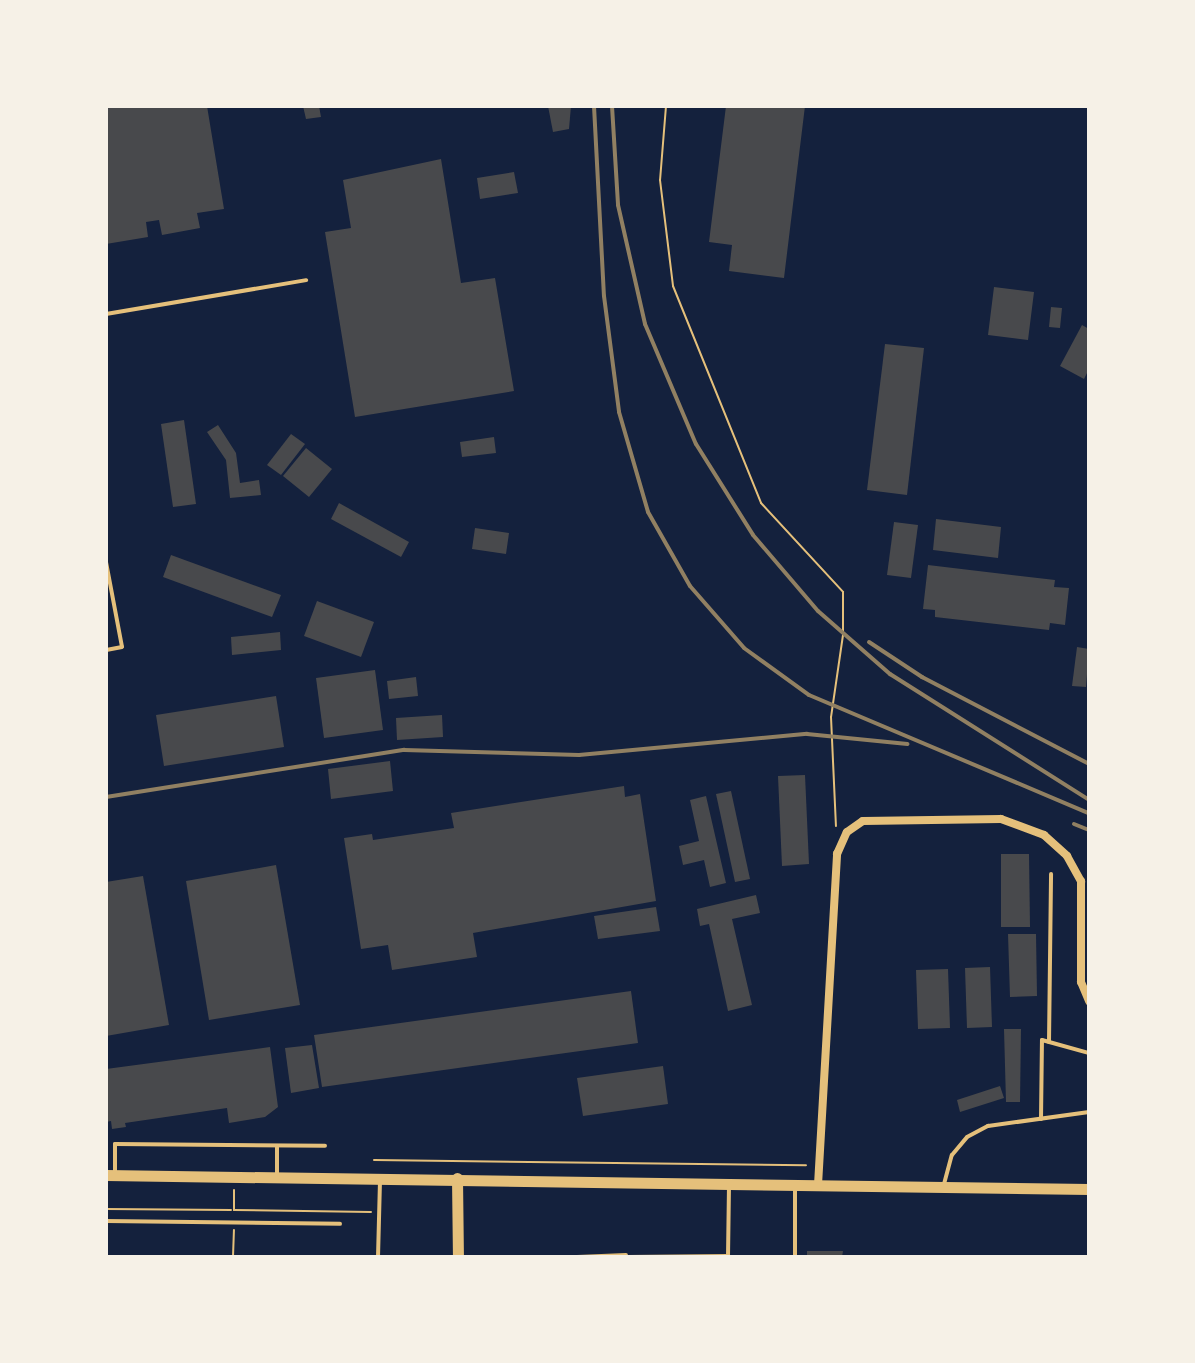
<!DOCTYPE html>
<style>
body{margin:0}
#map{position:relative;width:1195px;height:1363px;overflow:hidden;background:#14213d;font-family:Inter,sans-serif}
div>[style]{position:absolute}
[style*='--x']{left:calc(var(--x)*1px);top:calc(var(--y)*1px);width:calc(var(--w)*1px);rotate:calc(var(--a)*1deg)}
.building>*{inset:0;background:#48494c}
.path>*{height:2px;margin:-1px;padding:0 1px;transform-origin:1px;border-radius:1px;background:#e5c07b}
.service>*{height:4px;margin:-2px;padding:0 2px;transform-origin:2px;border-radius:2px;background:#e5c07b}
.minor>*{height:8px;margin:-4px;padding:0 4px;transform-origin:4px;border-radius:4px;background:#e5c07b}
.secondary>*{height:11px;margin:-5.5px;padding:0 5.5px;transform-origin:5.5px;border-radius:5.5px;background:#e5c07b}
.rail>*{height:4px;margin:-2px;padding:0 2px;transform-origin:2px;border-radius:2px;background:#918062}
span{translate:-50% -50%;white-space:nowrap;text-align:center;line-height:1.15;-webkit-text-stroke:8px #f6f1e7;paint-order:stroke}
.frame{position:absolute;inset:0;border:108px solid #f6f1e7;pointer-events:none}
</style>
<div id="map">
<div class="building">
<div style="clip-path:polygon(106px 106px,207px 106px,224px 209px,197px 213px,200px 228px,162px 235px,159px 220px,146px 222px,148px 237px,106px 244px)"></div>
<div style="clip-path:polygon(303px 106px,319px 106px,321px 117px,306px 119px)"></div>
<div style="clip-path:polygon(548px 106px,571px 106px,569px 129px,553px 132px)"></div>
<div style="clip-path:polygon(726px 106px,805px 106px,784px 278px,729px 271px,732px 245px,709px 242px)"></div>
<div style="clip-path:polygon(441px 159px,461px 283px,495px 278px,514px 391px,355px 417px,325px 232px,351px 228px,343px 180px)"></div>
<div style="clip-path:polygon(514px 172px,518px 193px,480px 199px,477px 178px)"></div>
<div style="clip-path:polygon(994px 287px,1034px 292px,1028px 340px,988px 335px)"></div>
<div style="clip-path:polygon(1051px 307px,1062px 308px,1060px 328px,1049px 327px)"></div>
<div style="clip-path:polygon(1082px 325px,1089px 329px,1089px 369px,1084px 379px,1060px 366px)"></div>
<div style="clip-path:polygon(885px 344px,924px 348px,907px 495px,867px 490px)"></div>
<div style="clip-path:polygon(184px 420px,196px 504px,173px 507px,161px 424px)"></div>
<div style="clip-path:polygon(218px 425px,236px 453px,240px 483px,259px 480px,261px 495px,230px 498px,226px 460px,207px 432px)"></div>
<div style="clip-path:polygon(291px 434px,305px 444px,281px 475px,267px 465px)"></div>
<div style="clip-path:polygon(494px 437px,496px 453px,462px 457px,460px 442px)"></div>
<div style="clip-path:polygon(306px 448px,332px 469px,309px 497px,283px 476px)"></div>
<div style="clip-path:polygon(339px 503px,409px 542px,401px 557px,331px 519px)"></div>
<div style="clip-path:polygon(936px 519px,1001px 527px,998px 558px,933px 550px)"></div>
<div style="clip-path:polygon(894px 522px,918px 525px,911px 578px,887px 575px)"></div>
<div style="clip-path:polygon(475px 528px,509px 533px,506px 554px,472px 549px)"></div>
<div style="clip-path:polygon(171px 555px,281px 595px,272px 617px,163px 577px)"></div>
<div style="clip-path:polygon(928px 565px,1055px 580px,1054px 587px,1069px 588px,1065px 625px,1050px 623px,1049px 630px,935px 617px,935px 610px,923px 609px)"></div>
<div style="clip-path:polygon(317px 601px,374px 622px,361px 657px,304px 636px)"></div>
<div style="clip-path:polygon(280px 632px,281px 650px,232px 655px,231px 637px)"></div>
<div style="clip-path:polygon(1077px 647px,1089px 649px,1086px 687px,1072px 686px)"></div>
<div style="clip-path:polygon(375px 670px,383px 730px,324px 738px,316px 678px)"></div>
<div style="clip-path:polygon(416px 677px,418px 696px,389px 699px,387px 681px)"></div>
<div style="clip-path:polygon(276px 696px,284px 747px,164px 766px,156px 715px)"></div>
<div style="clip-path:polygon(442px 715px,443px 737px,397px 740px,396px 718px)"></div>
<div style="clip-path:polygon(390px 761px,393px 791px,331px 799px,328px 769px)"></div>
<div style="clip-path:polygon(805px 775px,809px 864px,782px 866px,778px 776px)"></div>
<div style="clip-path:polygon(624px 786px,625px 797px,640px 794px,656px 901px,473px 933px,477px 957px,392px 970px,388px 945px,361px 949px,344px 838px,372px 834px,373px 840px,454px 828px,451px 813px)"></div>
<div style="clip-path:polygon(731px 791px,750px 879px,735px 882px,716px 794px)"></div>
<div style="clip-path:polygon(706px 796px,726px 883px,710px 887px,704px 860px,683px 865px,679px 846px,699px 841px,690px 800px)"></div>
<div style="clip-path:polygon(1001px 854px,1029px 854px,1030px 927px,1001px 927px)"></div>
<div style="clip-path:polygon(276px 865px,300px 1005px,209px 1020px,186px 881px)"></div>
<div style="clip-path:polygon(143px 876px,169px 1025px,106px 1036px,106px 882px)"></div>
<div style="clip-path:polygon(756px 895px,760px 913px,732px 919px,752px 1005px,728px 1011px,709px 924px,700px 926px,697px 909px)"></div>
<div style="clip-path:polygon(656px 907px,660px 931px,598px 939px,594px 916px)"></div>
<div style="clip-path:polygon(1008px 934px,1036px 934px,1037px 996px,1010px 997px)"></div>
<div style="clip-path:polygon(990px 967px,992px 1027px,967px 1028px,965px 968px)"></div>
<div style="clip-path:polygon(948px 969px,950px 1028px,918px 1029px,916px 970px)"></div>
<div style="clip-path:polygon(631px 991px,638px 1043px,322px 1087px,314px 1035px)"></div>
<div style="clip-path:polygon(1004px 1029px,1021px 1029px,1020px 1102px,1006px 1102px)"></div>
<div style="clip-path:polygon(312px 1045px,319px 1088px,291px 1093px,285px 1048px)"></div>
<div style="clip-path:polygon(270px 1047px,278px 1107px,265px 1117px,229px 1123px,227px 1108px,125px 1123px,126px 1127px,112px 1129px,111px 1121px,106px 1122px,106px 1069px)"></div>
<div style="clip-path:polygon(663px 1066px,668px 1104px,583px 1116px,577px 1078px)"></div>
<div style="clip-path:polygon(1000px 1086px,1004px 1098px,960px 1112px,957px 1100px)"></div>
<div style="clip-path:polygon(807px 1251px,843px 1251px,842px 1257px,807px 1257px)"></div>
</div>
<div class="path">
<div style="--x:666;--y:106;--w:74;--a:94.6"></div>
<div style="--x:660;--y:180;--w:107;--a:83"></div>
<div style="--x:673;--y:286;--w:234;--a:67.9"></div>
<div style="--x:761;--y:503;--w:121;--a:47.3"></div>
<div style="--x:843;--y:592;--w:43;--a:90"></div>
<div style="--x:843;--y:635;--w:83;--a:98.3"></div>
<div style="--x:831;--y:717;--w:109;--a:87.4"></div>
<div style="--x:374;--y:1160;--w:432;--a:0.7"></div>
<div style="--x:234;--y:1190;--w:20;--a:90"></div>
<div style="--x:234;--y:1210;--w:137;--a:0.8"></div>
<div style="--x:106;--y:1209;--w:125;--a:0.5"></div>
<div style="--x:233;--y:1257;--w:27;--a:-88"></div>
</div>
<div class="service">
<div style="--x:106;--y:314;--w:203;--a:-9.6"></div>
<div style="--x:106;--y:562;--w:86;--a:79.3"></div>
<div style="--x:122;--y:647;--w:16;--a:169"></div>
<div style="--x:1049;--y:1042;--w:168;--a:-89.3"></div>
<div style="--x:1041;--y:1119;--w:79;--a:-89.3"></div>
<div style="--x:1042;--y:1040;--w:49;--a:15.5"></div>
<div style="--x:115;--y:1173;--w:29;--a:-90"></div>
<div style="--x:115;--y:1144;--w:210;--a:0.5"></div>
<div style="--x:277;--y:1175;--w:29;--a:-90"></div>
<div style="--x:944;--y:1184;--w:30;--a:-75"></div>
<div style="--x:952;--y:1155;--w:23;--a:-50"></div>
<div style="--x:967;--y:1137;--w:24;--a:-28"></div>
<div style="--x:988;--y:1126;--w:102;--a:-7.9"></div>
<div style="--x:106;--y:1221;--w:234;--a:0.7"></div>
<div style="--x:378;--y:1257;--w:77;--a:-88.5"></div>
<div style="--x:577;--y:1257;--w:49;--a:-2.3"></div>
<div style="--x:626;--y:1257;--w:102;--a:-0.6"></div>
<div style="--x:728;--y:1257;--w:70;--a:-89.2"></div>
<div style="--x:795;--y:1257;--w:70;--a:-90"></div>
</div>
<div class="minor">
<div style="--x:818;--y:1185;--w:332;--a:-86.7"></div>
<div style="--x:837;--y:854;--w:24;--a:-66"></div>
<div style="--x:847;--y:832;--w:19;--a:-35"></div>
<div style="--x:863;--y:821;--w:138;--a:-0.8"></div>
<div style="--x:1001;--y:819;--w:46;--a:20.4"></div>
<div style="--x:1044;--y:835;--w:31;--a:42"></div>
<div style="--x:1067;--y:856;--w:29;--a:61"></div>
<div style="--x:1081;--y:881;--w:101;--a:90"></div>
<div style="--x:1081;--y:982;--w:21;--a:67"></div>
</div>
<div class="secondary">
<div style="--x:106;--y:1175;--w:983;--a:0.82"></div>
<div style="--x:457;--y:1178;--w:79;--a:89.3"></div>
</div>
<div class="rail">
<div style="--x:594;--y:106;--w:190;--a:87"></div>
<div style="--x:604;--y:296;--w:117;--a:82.6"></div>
<div style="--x:619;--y:412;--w:104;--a:73.8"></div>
<div style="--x:648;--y:512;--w:85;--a:60.4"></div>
<div style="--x:690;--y:586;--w:82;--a:48.9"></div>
<div style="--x:744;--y:648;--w:80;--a:35.9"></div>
<div style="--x:809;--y:695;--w:304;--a:22.9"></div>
<div style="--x:612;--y:106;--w:99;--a:86.5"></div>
<div style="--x:618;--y:205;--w:122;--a:77.2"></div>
<div style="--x:645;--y:324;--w:130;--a:67"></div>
<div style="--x:696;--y:444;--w:107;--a:57.9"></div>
<div style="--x:753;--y:535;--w:100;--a:49.5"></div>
<div style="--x:818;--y:611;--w:96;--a:41.2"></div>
<div style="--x:890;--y:674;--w:236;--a:32.3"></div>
<div style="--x:869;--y:642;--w:64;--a:33.4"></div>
<div style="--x:922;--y:677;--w:188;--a:27.5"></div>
<div style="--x:106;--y:797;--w:302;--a:-9"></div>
<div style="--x:404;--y:750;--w:175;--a:1.6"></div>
<div style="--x:579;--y:755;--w:229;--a:-5.3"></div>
<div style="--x:807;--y:734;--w:101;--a:5.7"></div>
<div style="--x:1074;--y:824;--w:16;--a:22"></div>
</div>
<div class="frame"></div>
</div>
